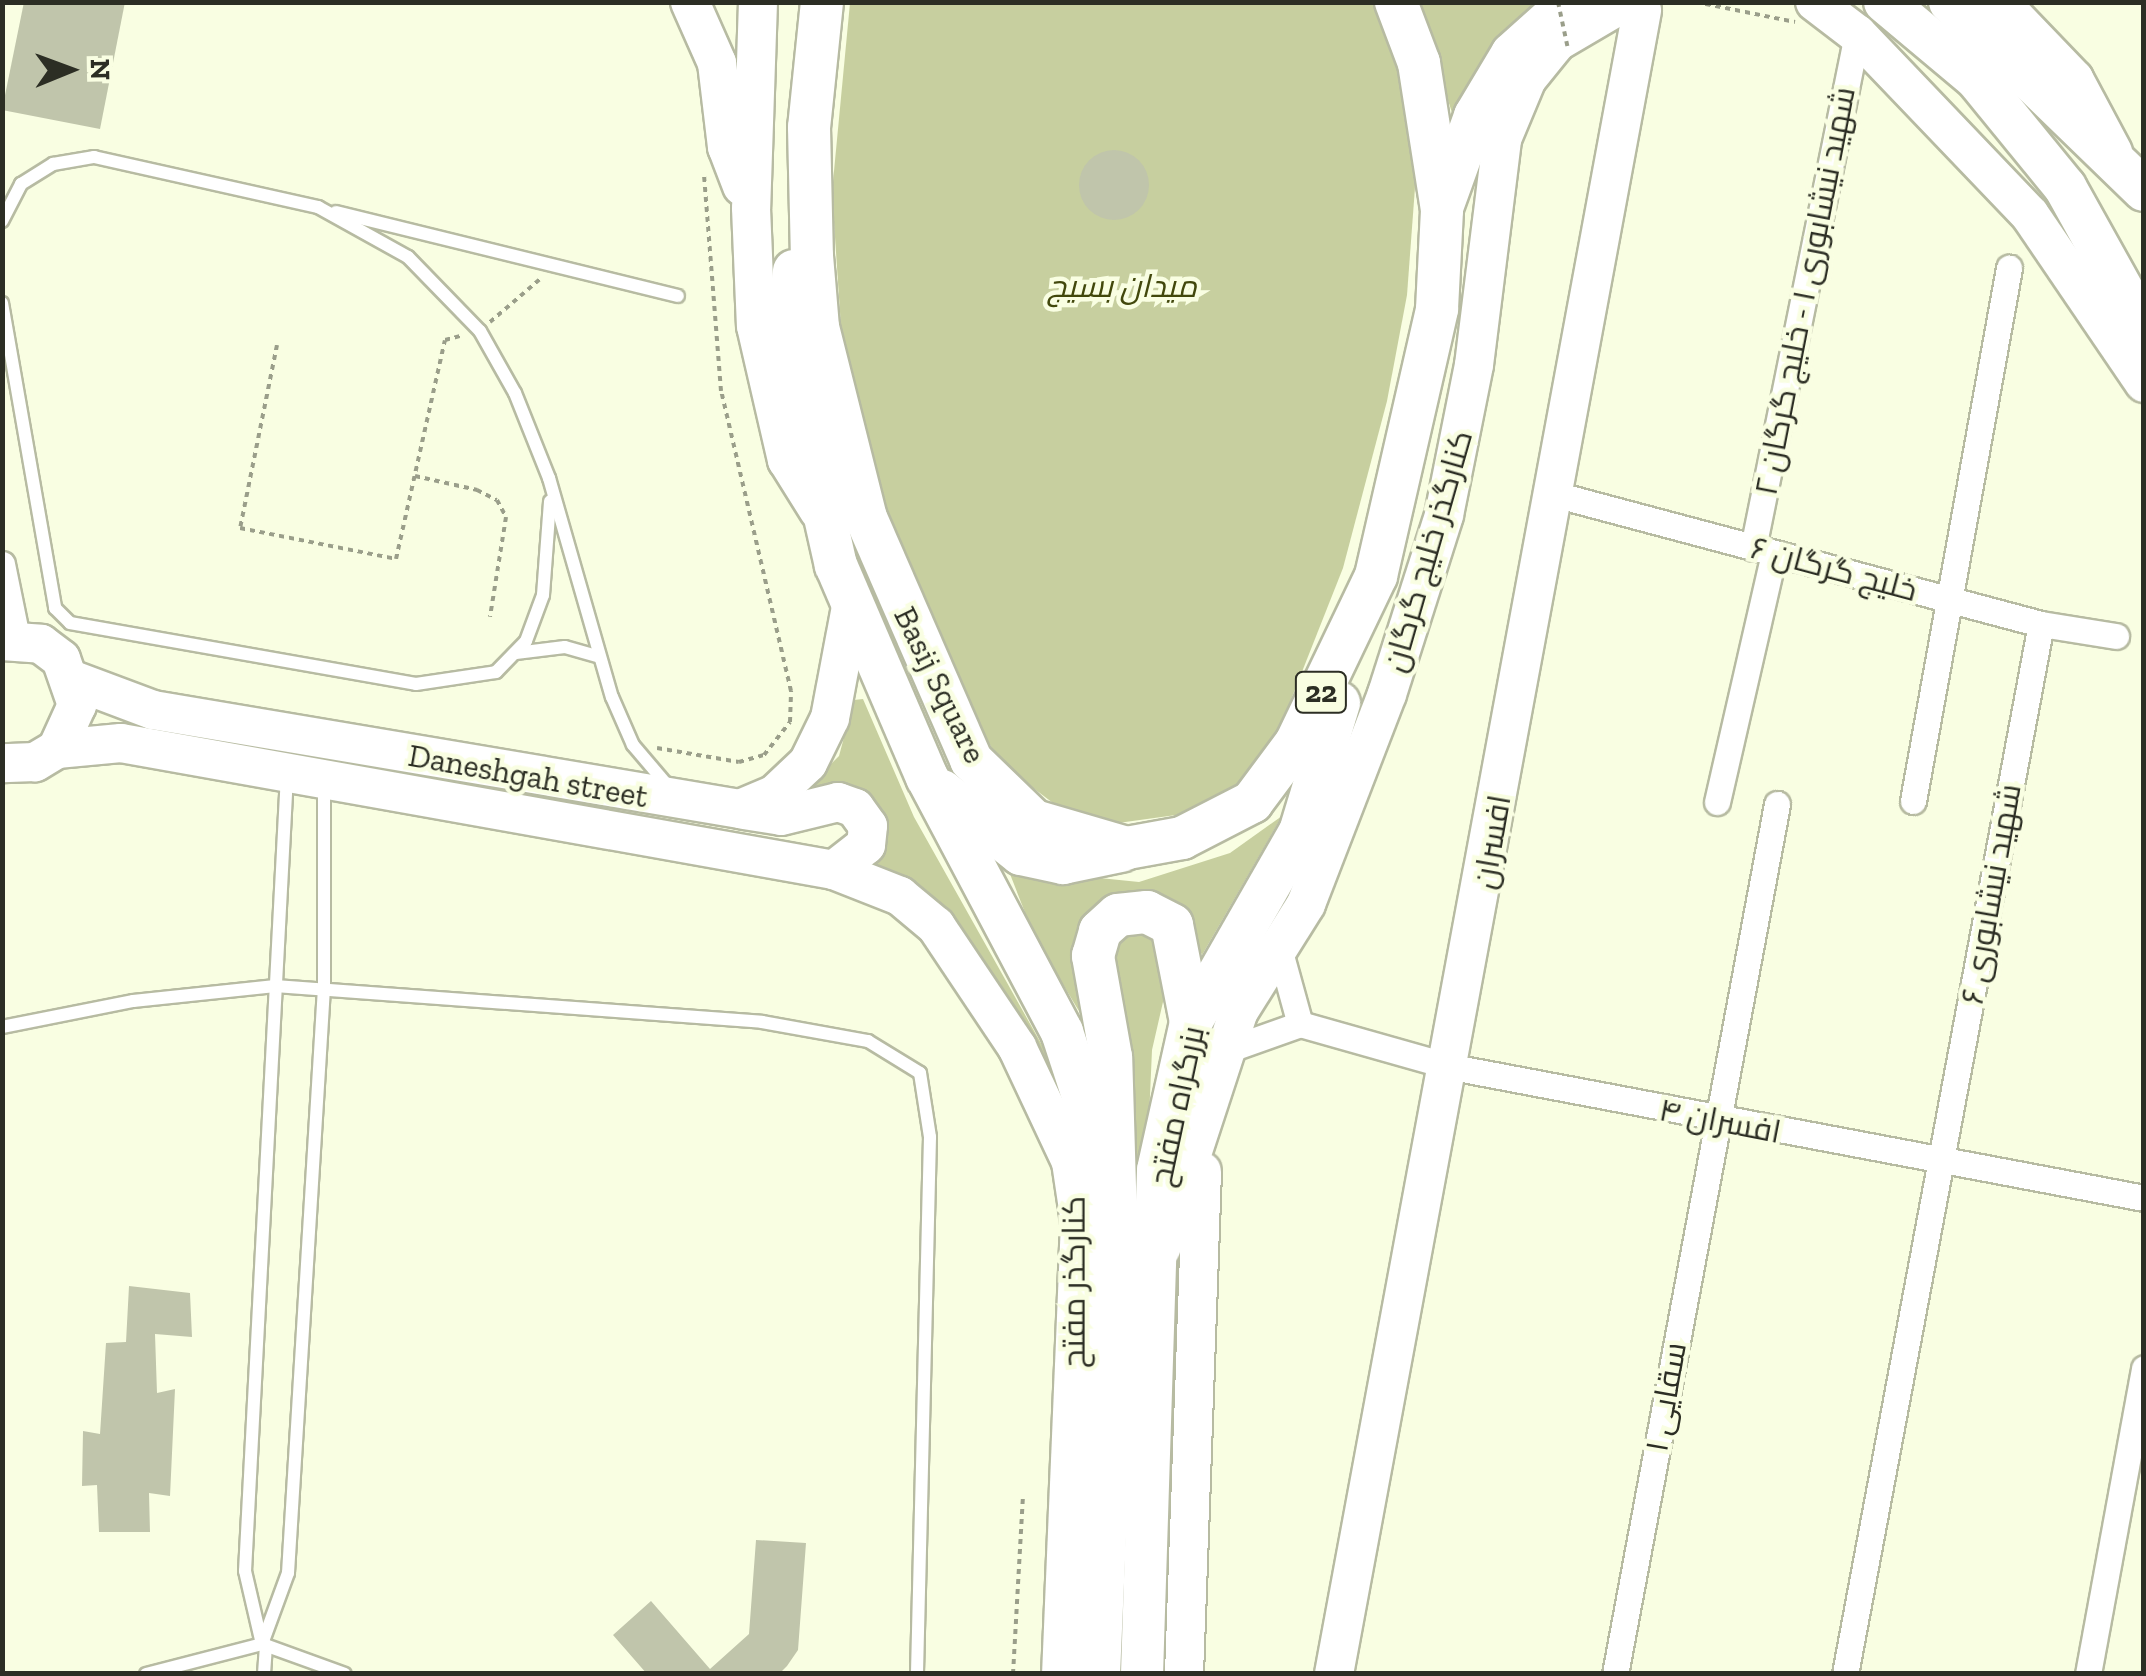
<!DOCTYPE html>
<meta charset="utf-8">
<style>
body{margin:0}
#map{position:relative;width:2146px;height:1676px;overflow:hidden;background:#f9fee2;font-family:"Zilla Slab",Cairo,serif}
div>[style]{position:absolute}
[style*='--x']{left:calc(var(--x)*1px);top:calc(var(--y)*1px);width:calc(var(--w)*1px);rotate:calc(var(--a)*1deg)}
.green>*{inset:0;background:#c7cf9f}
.building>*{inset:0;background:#c0c5ab}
.round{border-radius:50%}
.path>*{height:4px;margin-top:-2px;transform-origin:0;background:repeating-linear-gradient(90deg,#9a9e8a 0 5px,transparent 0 10px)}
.roads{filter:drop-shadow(2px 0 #b7bba2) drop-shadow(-2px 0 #b7bba2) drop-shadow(0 2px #b7bba2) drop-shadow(0 -2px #b7bba2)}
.service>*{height:12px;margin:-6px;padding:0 6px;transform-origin:6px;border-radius:6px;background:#fff}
.minor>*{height:25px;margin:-12.5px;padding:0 12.5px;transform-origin:12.5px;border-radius:12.5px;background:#fff}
.secondary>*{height:38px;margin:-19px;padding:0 19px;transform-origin:19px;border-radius:19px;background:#fff}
.trunk>*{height:42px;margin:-21px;padding:0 21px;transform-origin:21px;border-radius:21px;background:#fff}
.path-bridge>*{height:4px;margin-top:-2px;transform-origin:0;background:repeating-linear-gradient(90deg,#9a9e8a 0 5px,transparent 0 10px)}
span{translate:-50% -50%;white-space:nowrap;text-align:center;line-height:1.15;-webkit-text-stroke:9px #f9fee2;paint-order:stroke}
.shield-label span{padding:2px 8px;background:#f9fee2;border:2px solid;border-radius:8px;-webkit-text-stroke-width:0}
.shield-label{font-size:30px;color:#2c2e24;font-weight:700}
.park-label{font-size:32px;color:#42480c;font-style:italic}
.street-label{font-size:32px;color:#2c2e24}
.frame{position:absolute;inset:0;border:5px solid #2c2e24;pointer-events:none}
.north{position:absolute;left:20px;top:20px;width:100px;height:100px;-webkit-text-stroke:8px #f9fee2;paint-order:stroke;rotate:89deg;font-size:28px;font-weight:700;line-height:40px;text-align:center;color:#2c2e24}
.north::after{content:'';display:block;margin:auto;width:35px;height:45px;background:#2c2e24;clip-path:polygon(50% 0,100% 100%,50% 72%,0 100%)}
</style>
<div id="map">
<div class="green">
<div style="clip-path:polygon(850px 3px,1378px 3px,1407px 83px,1416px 174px,1407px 295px,1387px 401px,1343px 568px,1279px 730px,1235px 787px,1176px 815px,1118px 823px,1053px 803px,1000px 763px,952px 675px,887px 518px,841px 327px,832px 192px)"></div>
<div style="clip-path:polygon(1417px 3px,1534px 3px,1470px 82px,1454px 119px)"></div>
<div style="clip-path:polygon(863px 699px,914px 817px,1056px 1070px,1071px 1122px,1052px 1075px,965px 938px,863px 865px,880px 838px,793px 802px,839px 756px,854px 700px)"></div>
<div style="clip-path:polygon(1282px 816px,1202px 955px,1189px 925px,1109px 904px,1097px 1041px,1035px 938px,1001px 851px,1050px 873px,1139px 882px,1230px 853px)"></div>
<div style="clip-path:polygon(1122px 930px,1154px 931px,1171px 967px,1152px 1050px,1140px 1324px,1110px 940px)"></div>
</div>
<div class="building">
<div style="clip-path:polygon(24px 2px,125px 2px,100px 129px,2px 110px)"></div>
<div class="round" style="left:1079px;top:150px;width:70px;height:70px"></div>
<div style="clip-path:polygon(129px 1286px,190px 1293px,192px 1337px,155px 1334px,157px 1393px,175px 1389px,170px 1496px,149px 1493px,150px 1532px,99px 1532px,97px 1485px,82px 1486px,83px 1431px,100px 1434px,106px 1343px,126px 1342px)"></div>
<div style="clip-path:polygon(756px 1540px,806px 1543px,798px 1650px,787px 1666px,779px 1674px,647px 1674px,613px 1635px,651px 1601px,710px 1669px,749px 1634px)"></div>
</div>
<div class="path">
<div style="--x:1696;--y:2;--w:101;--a:11.4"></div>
<div style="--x:490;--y:322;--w:66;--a:-40.7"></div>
<div style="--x:277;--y:345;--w:187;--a:101.4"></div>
<div style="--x:240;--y:528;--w:159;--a:11.2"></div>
<div style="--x:396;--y:559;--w:224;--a:-77.4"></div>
<div style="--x:445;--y:340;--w:16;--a:-15"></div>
<div style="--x:415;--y:476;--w:64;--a:12.7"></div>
<div style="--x:477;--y:490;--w:22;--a:27"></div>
<div style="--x:497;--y:500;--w:19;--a:62"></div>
<div style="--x:506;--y:517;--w:101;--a:99.1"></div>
<div style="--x:657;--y:748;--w:83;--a:9.7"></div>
<div style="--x:739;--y:762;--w:26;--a:-16"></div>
<div style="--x:764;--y:755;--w:42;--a:-51.8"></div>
<div style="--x:790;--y:722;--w:31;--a:-88"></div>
<div style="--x:791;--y:691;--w:308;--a:-103.1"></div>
<div style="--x:721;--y:391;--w:219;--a:-94.5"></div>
<div style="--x:1013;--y:1674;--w:178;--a:-86.8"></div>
</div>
<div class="roads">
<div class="service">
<div style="--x:336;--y:212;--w:352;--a:13.8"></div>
<div style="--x:2;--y:221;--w:42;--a:-62.8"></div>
<div style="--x:21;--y:184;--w:38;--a:-32"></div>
<div style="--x:53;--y:164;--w:42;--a:-9.7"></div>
<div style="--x:94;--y:157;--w:230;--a:12.6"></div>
<div style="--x:318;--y:207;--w:103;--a:29.1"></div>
<div style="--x:408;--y:257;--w:103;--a:45.8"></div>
<div style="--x:480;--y:331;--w:71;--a:60.6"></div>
<div style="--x:515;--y:393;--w:92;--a:68.2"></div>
<div style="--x:549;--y:478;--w:228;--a:74"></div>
<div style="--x:612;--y:697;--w:52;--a:66.4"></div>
<div style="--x:633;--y:745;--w:52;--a:49.6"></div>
<div style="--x:2;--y:303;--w:310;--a:80.1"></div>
<div style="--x:55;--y:608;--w:21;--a:45"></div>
<div style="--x:70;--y:623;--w:351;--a:10"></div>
<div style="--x:416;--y:684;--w:81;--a:-8.5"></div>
<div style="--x:496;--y:672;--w:43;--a:-45.9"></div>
<div style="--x:526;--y:641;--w:49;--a:-69.7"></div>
<div style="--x:543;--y:595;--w:94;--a:-85.7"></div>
<div style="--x:516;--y:653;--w:49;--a:-7"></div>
<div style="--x:565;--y:647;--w:33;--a:16"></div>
<div style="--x:287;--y:775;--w:797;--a:93.02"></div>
<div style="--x:245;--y:1571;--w:75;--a:76.9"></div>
<div style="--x:262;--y:1644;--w:76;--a:-69.9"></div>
<div style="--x:288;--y:1573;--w:586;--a:-86.48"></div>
<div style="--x:324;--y:988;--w:206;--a:-90"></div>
<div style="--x:2;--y:1027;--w:134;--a:-11.2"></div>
<div style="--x:133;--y:1001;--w:143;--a:-6"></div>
<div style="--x:275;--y:986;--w:488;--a:4.2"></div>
<div style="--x:762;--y:1022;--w:108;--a:10.2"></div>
<div style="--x:868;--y:1041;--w:61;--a:31.6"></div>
<div style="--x:920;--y:1073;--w:65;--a:81.1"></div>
<div style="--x:930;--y:1137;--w:537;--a:91.39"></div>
<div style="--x:146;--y:1674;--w:120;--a:-14.5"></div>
<div style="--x:262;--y:1644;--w:88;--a:19.9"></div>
<div style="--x:264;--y:1674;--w:29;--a:-86"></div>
</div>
<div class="minor">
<div style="--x:1554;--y:494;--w:504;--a:14.95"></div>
<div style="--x:2041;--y:624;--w:76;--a:9.1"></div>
<div style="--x:1753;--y:548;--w:524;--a:-78.56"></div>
<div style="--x:2;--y:564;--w:76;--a:78.5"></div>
<div style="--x:1913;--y:801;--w:542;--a:-79.79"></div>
<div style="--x:1717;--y:802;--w:255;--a:-77.1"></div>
<div style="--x:1279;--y:948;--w:79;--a:74.6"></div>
<div style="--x:1300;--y:1024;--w:158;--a:15.8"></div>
<div style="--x:1452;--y:1067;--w:704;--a:10.72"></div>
<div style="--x:1227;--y:1050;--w:77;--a:-19.6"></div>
<div style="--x:1615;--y:1674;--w:885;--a:-79.45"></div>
<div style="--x:1845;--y:1674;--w:1068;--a:-79.43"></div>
<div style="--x:2088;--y:1674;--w:311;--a:-79.6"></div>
</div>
<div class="secondary">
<div style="--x:690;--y:2;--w:67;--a:66.1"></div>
<div style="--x:717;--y:63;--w:85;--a:83.2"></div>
<div style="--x:727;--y:147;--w:42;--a:69"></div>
<div style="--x:758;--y:2;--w:206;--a:91.9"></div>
<div style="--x:751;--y:208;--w:118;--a:87.6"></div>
<div style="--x:756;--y:326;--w:138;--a:77"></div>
<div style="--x:787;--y:460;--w:60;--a:57.9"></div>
<div style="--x:1815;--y:2;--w:53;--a:37.3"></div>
<div style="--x:1857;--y:34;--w:250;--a:46.3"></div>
<div style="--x:2030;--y:215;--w:203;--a:55.8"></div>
<div style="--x:2000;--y:2;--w:107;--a:46.1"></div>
<div style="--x:2074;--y:79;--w:83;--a:61.9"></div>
<div style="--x:2;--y:641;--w:39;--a:4"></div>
<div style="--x:41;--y:644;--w:25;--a:37"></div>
<div style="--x:61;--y:659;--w:49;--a:70.8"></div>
<div style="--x:77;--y:705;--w:48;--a:114.4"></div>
<div style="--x:57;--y:749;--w:26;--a:149"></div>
<div style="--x:35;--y:762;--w:33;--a:178"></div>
<div style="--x:73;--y:680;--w:85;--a:20.6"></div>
<div style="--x:153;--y:710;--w:595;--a:9.57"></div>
<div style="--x:740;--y:809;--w:38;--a:-23"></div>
<div style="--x:775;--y:794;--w:45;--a:-43.2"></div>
<div style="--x:808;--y:763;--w:50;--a:-63.9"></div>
<div style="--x:830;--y:718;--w:118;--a:-79.3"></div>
<div style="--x:57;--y:749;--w:64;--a:-5.4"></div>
<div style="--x:121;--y:743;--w:724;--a:10.1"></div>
<div style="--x:834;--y:870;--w:71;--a:21.5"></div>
<div style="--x:900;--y:896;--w:47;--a:39.8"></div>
<div style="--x:936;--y:926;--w:146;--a:56.2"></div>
<div style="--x:1017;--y:1047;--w:127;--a:64.8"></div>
<div style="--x:1071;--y:1162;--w:61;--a:81.5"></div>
<div style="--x:1080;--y:1222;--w:452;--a:92.4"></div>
<div style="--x:744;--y:810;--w:37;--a:9"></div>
<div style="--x:781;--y:816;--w:59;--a:-13.8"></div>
<div style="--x:838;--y:802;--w:18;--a:19"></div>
<div style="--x:855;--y:808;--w:22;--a:54"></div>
<div style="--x:868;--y:826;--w:19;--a:96"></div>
<div style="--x:866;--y:845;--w:41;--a:142"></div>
<div style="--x:1161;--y:1249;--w:250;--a:-71.9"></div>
<div style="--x:1239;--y:1011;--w:126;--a:-57.9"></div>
<div style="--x:1306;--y:904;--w:225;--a:-68.9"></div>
<div style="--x:1387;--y:694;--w:188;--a:-72.3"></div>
<div style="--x:1444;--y:515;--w:153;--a:-78.7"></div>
<div style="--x:1474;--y:365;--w:228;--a:-82.9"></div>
<div style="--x:1502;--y:139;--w:65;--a:-67.4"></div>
<div style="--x:1527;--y:79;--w:48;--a:-51"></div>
<div style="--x:1557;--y:42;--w:79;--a:-30.5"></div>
<div style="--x:1184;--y:1674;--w:503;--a:-87.95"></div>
<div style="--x:1334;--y:1674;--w:1692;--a:-79.51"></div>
</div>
<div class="trunk">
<div style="--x:822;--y:2;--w:126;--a:95.9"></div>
<div style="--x:809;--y:127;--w:129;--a:88.7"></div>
<div style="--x:812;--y:256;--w:71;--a:85.2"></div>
<div style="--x:818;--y:327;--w:197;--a:75.9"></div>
<div style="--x:866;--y:518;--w:264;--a:66.5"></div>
<div style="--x:971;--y:760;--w:88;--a:44.1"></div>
<div style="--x:1034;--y:821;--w:97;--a:16.2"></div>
<div style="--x:1127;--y:848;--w:56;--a:-10.3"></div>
<div style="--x:1182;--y:838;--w:79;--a:-27.2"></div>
<div style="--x:1252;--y:802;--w:74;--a:-53.3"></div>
<div style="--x:1296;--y:743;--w:185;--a:-64.4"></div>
<div style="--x:1376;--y:576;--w:274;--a:-77.1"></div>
<div style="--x:1437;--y:309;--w:99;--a:-87.1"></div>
<div style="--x:1442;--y:210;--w:149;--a:-98.9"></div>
<div style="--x:1419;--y:63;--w:65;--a:-110.7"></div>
<div style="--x:1885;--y:2;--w:119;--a:39.9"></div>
<div style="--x:1976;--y:78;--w:141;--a:50.8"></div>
<div style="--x:2065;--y:187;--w:162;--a:60.9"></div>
<div style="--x:1950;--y:2;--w:270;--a:44.1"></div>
<div style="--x:1443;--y:205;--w:95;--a:-70.2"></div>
<div style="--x:1475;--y:116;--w:72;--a:-59.2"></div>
<div style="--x:1512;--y:54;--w:78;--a:-41.9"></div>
<div style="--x:794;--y:271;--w:73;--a:96.3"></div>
<div style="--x:786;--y:344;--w:227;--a:77.3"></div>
<div style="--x:836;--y:565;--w:231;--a:66.8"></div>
<div style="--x:927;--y:777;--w:289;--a:62.1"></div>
<div style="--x:1062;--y:1032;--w:164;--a:71.9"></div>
<div style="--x:942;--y:791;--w:101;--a:38.6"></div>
<div style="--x:1021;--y:854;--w:43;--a:12.1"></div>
<div style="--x:1063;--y:863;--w:59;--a:-11.7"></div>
<div style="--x:1099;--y:1674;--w:420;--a:-87.5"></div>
<div style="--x:1117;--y:1254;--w:197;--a:-91.7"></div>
<div style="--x:1111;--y:1057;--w:103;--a:-100.1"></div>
<div style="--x:1093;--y:956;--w:26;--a:-74"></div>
<div style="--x:1100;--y:931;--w:24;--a:-42"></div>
<div style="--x:1118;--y:915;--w:29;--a:-6"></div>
<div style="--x:1147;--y:912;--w:28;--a:27"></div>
<div style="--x:1172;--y:925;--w:99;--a:78.9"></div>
<div style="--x:1142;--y:1674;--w:504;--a:-88.18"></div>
<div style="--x:1158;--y:1170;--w:152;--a:-77.4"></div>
<div style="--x:1191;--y:1022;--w:219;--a:-60.2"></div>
<div style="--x:1300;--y:832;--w:135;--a:-73.2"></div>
</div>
</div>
<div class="path-bridge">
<div style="--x:1558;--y:2;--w:48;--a:78"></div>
</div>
<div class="shield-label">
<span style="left:1321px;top:692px">22</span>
</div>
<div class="park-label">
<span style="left:1122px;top:286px">میدان بسیج</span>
</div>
<div class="street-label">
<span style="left:1805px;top:291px;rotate:-79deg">شهید نیشابوری ۱ - خلیج گرگان ۲</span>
<span style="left:1428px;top:551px;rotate:-74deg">کنارگذر خلیج گرگان</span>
<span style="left:1834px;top:569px;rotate:15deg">خلیج گرگان ۶</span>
<span style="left:940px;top:685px;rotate:64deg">Basij Square</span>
<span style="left:528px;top:776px;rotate:10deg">Daneshgah street</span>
<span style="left:1492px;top:842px;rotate:-80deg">افسران</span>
<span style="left:1991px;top:894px;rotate:-80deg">شهید نیشابوری ۶</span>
<span style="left:1177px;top:1106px;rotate:-78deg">بزرگراه مفتح</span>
<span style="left:1720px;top:1121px;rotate:11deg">افسران ۴</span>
<span style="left:1074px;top:1282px;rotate:-90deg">کنارگذر مفتح</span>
<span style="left:1666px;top:1397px;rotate:-80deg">سقایی ۱</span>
</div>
<div class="frame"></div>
<div class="north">N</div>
</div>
